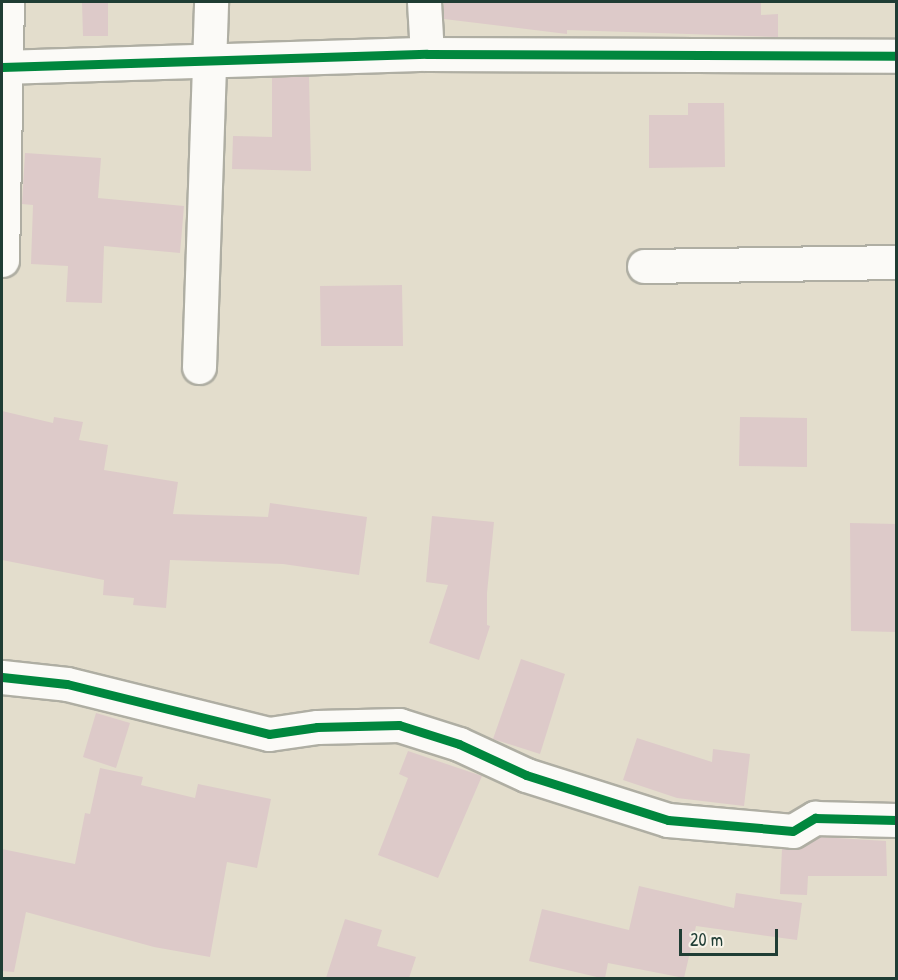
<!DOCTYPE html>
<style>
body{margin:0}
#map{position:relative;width:898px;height:980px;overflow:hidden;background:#e3ddcc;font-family:"Patrick Hand",sans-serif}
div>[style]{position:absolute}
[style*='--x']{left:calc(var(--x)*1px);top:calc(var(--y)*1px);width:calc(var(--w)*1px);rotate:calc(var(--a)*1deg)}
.building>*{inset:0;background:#ddcac9}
.roads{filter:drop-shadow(2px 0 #afaea3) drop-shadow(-2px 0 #afaea3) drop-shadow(0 2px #afaea3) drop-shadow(0 -2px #afaea3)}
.minor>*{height:33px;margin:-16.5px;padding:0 16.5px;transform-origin:16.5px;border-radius:16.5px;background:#fbfaf7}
.cycleway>*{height:9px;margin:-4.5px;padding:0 4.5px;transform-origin:4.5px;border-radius:4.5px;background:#00873e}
span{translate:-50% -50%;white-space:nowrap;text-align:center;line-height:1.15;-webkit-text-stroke:4.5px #f7f3e8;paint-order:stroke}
.frame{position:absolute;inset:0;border:3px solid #1f3d34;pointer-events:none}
.scale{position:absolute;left:679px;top:929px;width:99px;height:27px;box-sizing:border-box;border:3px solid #1f3d34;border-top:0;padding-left:8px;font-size:18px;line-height:21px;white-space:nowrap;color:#1f3d34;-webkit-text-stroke:4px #f7f3e8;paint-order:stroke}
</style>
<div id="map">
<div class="building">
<div style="clip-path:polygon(82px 2px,108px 2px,108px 36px,83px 36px)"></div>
<div style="clip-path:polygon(444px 2px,761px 2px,761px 15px,778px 14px,778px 37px,567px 30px,567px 34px,444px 19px)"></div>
<div style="clip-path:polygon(309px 76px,311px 171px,232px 169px,233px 136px,272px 137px,272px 78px)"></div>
<div style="clip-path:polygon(688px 103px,724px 103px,725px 167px,649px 168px,649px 115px,688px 115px)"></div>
<div style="clip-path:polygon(25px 153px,101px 158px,98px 198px,184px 206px,180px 253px,104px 246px,102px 303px,66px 302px,68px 266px,31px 264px,33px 205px,22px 204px)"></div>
<div style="clip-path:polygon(402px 285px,403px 346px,321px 346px,320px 286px)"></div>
<div style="clip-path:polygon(2px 411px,53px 423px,54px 417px,83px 422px,79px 440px,108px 445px,104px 470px,178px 482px,173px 514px,268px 517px,270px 503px,367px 517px,359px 575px,283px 564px,170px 560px,166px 608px,133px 605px,134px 598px,103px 595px,104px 580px,2px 560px)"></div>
<div style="clip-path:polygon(740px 417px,807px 418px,807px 467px,739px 466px)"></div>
<div style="clip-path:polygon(432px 516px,494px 522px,487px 593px,487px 625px,490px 626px,479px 660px,429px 643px,448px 585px,426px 582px)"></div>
<div style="clip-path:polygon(850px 523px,897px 524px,897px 632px,851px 631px)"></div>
<div style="clip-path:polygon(521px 659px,565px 674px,540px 754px,493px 739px)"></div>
<div style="clip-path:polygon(96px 713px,130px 723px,116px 768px,83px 757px)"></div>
<div style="clip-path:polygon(637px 738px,712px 762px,713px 749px,750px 754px,744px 806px,677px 798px,623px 780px)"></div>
<div style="clip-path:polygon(408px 751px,482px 776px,438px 878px,378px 855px,408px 778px,399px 774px)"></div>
<div style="clip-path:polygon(100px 768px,143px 777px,141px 785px,195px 798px,198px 784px,271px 799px,257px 868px,227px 862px,210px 957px,154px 947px,26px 912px,14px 972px,2px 971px,2px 849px,75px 864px,85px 813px,90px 814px)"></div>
<div style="clip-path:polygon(820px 837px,886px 841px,887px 876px,808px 876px,807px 895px,780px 894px,782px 849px,802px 847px)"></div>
<div style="clip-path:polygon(639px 886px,734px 908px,736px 893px,802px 903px,797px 940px,696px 926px,684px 978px,608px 963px,605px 978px,601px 978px,529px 961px,542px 909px,629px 930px)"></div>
<div style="clip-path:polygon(345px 919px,382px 930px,377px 946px,416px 957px,409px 978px,326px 978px)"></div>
</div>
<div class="roads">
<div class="minor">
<div style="--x:424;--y:2;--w:52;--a:86.7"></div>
<div style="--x:2;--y:67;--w:425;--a:-1.8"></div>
<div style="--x:427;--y:54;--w:469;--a:0.2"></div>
<div style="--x:2;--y:260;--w:258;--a:-88.9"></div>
<div style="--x:644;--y:266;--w:252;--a:-0.9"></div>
<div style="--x:199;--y:367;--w:365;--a:-88.1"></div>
<div style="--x:2;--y:677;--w:65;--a:6.1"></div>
<div style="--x:67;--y:684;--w:208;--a:13.9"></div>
<div style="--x:269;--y:734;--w:49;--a:-8.3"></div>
<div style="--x:317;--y:727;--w:82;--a:-1.4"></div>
<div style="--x:399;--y:725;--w:63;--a:17.6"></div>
<div style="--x:459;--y:744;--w:74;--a:24.8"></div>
<div style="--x:526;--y:775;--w:149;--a:17.6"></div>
<div style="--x:668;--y:820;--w:125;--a:5"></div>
<div style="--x:793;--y:831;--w:26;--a:-31"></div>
<div style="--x:815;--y:818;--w:81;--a:1.4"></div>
</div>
</div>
<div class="cycleway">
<div style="--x:2;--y:67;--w:425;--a:-1.8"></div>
<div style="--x:427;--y:54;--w:469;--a:0.2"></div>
<div style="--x:2;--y:677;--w:65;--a:6.1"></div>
<div style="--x:67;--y:684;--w:208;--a:13.9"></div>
<div style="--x:269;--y:734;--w:49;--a:-8.3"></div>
<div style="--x:317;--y:727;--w:82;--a:-1.4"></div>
<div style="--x:399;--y:725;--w:63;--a:17.6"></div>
<div style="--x:459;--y:744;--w:74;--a:24.8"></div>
<div style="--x:526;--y:775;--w:149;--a:17.6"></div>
<div style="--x:668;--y:820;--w:125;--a:5"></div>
<div style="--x:793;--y:831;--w:26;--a:-31"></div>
<div style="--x:815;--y:818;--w:81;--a:1.4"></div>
</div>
<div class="frame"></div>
<div class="scale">20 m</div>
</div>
